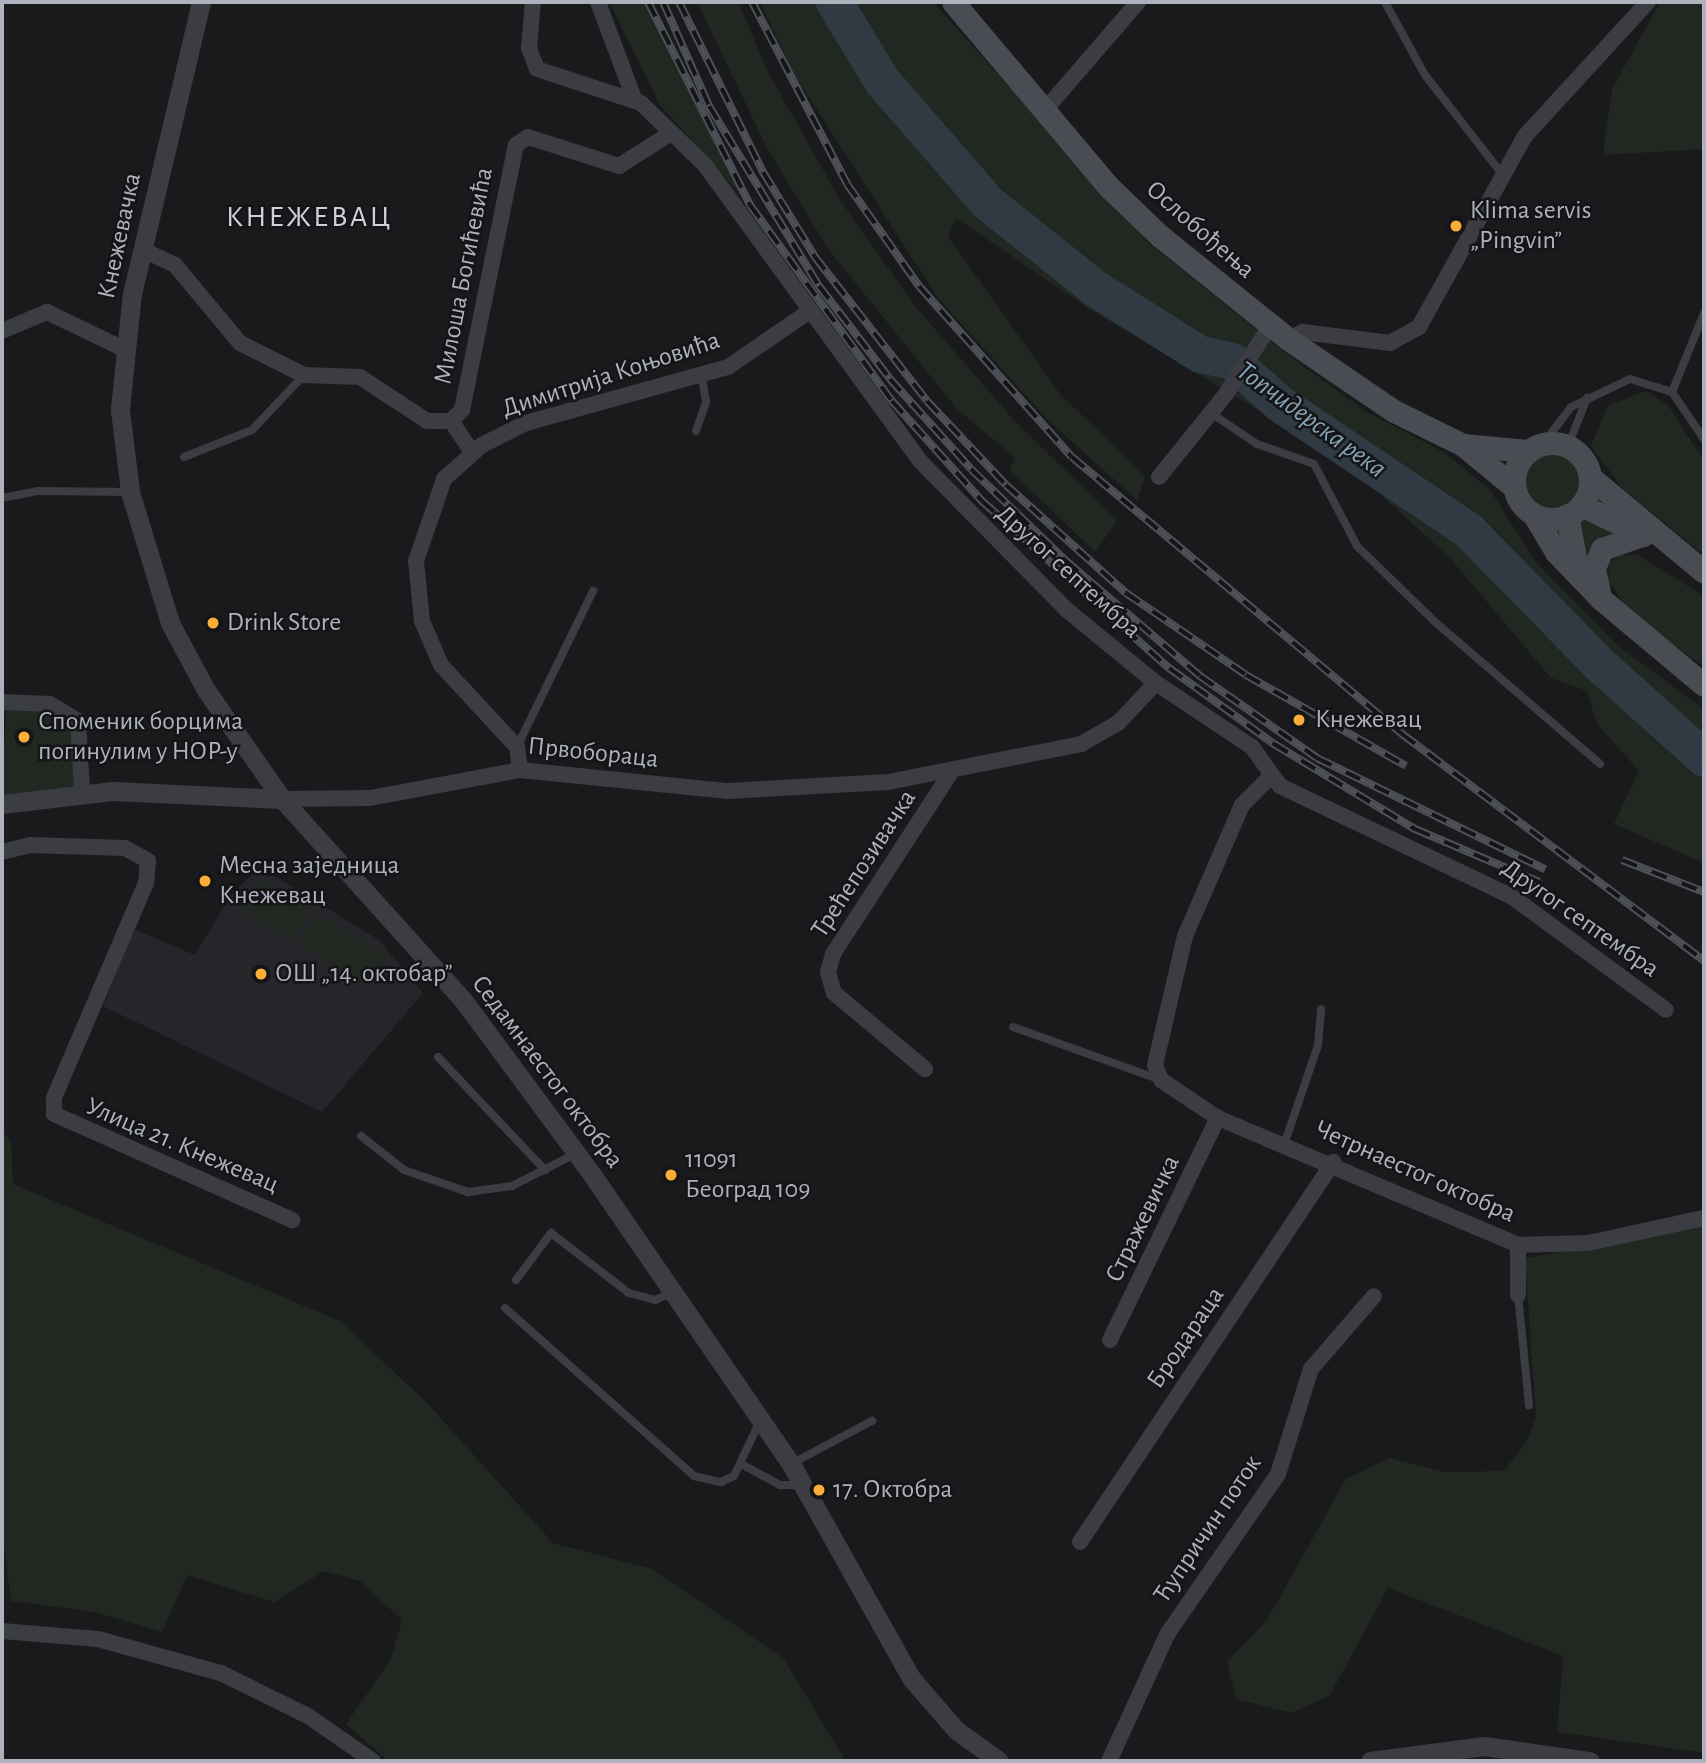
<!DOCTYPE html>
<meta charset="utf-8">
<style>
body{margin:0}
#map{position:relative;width:1706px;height:1763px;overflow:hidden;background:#1a1a1d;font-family:"Alegreya Sans",sans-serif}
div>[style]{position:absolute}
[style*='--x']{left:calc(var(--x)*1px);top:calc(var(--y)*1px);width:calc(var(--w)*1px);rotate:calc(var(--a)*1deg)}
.built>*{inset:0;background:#26262a}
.green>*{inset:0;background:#202821}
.round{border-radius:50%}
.river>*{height:37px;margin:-18.5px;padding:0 18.5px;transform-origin:18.5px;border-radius:18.5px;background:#2f3a42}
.service>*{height:8px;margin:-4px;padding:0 4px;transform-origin:4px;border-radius:4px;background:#3b3d42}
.minor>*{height:16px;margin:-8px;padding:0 8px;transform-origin:8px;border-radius:8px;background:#3b3d42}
.tertiary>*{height:19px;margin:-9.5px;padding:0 9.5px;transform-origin:9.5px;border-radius:9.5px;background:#3b3d42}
.secondary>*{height:23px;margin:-11.5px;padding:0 11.5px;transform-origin:11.5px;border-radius:11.5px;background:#494c52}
.secondary>.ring{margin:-11.5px;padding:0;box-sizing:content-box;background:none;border:23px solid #494c52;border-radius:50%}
.rail>*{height:8px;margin-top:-4px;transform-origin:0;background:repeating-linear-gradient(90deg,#151518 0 16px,#4e5157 0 32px);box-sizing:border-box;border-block:2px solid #4e5157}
.dots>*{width:19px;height:19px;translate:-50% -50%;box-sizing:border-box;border:4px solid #151518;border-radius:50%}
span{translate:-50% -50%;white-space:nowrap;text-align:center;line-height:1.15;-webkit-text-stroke:5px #151518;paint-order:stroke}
.poi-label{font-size:26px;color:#adb2bd}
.left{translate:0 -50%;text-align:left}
.street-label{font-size:26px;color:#adb2bd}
.water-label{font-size:28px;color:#83a2b8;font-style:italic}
.quarter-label{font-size:30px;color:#ced1d8;letter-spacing:2px}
.frame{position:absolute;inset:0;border:4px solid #adb2bd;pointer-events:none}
</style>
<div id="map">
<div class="built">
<div style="clip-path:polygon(260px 867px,379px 940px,423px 993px,322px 1112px,103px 1006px,134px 929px,195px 955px,231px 895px)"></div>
</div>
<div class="green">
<div style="clip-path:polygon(609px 2px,648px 2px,750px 205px,660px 105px)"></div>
<div style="clip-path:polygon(697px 2px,738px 2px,768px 72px,840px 200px,915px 306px,1013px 419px,1117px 521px,1095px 552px,1010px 470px,1015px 458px,957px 409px,829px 250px,768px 150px)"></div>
<div style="clip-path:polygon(760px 2px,824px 2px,840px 38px,926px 158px,1047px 264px,1138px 325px,1138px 310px,1023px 233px,910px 117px,834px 2px,933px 2px,1150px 244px,1283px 351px,1365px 411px,1445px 453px,1490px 490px,1535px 561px,1618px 646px,1704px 709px,1704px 863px,1614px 824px,1639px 771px,1597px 724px,1587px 691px,1551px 678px,1450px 558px,1346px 463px,1088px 308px,956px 218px,948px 237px,1060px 394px,1145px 476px,1137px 500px,1048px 420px,938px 298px,792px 71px)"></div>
<div style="clip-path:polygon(1660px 2px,1704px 2px,1704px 149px,1603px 155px,1612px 89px)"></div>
<div style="clip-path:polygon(1647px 391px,1668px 405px,1704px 461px,1704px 555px,1623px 489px,1591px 446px,1608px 405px)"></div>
<div class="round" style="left:1521px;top:451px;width:60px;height:60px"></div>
<div style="clip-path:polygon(1582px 512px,1628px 533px,1611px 536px,1593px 585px,1572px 522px)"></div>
<div style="clip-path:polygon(1619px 555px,1638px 555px,1704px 596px,1704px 667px,1631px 614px,1608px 581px,1609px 563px)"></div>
<div style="clip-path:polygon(6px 702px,73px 716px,82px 791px,2px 798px)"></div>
<div style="clip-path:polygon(262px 879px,311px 909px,291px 941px,242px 910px)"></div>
<div style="clip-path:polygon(318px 914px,387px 956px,368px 986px,299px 944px)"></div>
<div style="clip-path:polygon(2px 1129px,11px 1143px,13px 1184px,340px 1321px,426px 1402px,553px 1543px,652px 1569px,783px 1658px,846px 1761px,388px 1761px,346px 1724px,391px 1659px,402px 1620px,360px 1581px,324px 1571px,274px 1602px,187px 1575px,162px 1632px,95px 1612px,11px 1601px,2px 1529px)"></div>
<div style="clip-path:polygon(1704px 1226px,1704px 1753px,1557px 1732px,1563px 1656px,1388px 1588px,1330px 1695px,1292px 1713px,1236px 1699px,1227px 1662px,1267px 1620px,1346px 1479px,1390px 1458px,1445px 1472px,1504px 1471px,1528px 1439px,1536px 1418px,1525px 1258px)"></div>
</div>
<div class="river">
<div style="--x:834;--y:2;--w:92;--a:58.7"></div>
<div style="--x:882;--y:81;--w:160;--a:49"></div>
<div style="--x:987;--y:202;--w:138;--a:38.5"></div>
<div style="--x:1095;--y:288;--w:124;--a:32.2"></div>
<div style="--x:1200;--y:354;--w:33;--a:12"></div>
<div style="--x:1232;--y:361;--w:63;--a:41.8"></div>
<div style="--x:1279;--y:403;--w:228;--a:33.9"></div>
<div style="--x:1468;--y:530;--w:187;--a:45.6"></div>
<div style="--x:1599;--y:664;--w:141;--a:41.8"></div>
</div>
<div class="service">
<div style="--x:1385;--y:2;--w:83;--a:61.3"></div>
<div style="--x:1425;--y:75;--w:125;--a:52.1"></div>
<div style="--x:1672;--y:392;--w:85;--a:-67.9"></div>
<div style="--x:1211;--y:413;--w:55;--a:34"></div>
<div style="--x:1257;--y:444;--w:60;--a:19.3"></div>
<div style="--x:1314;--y:464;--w:93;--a:62.3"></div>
<div style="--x:1357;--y:546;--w:107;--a:44.2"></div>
<div style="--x:1434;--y:621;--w:219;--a:40.7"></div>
<div style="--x:696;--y:431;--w:31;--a:-71"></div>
<div style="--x:706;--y:402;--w:25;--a:-99"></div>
<div style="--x:1543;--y:444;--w:46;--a:-52.9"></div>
<div style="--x:1571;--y:407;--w:65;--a:-25.4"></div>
<div style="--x:1630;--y:379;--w:44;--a:17.2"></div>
<div style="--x:1672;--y:392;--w:57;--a:55.8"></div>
<div style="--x:1568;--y:446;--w:52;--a:-68.4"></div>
<div style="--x:184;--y:457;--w:73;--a:-21.7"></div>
<div style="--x:252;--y:430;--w:76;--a:-46.6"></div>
<div style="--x:2;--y:498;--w:37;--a:-11"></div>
<div style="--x:38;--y:491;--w:92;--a:0.6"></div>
<div style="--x:517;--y:747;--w:174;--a:-64"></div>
<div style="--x:1013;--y:1027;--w:157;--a:19.7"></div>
<div style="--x:438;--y:1057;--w:156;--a:46.6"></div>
<div style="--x:361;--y:1136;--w:55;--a:38.3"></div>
<div style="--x:404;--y:1170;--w:68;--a:19"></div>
<div style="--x:468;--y:1192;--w:44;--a:-7.8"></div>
<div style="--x:512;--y:1186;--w:71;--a:-26.9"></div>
<div style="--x:1285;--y:1142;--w:102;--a:-71.2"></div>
<div style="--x:1318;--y:1045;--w:36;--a:-85"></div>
<div style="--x:516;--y:1280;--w:59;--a:-53.3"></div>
<div style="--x:551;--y:1233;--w:98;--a:37.6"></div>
<div style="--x:629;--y:1293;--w:27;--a:15"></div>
<div style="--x:655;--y:1300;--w:17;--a:-24"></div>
<div style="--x:1518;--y:1295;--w:111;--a:84.3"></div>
<div style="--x:505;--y:1308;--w:253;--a:41.6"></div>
<div style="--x:694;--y:1476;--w:28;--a:13"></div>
<div style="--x:721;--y:1482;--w:14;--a:-25"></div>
<div style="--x:734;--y:1476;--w:61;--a:-64.7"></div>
<div style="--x:741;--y:1464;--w:44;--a:28.3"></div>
<div style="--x:780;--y:1485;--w:23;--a:0"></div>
<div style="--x:791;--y:1464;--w:92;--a:-28"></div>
</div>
<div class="minor">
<div style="--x:533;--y:2;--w:46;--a:95"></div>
<div style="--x:529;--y:48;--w:22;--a:69"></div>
<div style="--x:537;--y:69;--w:109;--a:18.1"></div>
<div style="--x:641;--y:103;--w:89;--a:44.1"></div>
<div style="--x:705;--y:165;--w:367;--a:54"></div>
<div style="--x:921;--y:462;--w:208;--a:45.4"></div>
<div style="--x:1067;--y:610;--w:115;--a:39.4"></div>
<div style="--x:1156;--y:683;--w:115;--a:33.7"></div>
<div style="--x:1252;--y:747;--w:48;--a:54.3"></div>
<div style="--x:1280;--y:786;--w:256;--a:25.5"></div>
<div style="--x:1511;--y:896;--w:192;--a:36.3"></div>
<div style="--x:598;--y:2;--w:106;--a:69.5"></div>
<div style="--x:1044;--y:111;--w:144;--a:-49.2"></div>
<div style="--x:143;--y:250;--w:35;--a:25"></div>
<div style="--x:175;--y:265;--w:102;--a:50.2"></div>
<div style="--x:240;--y:343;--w:72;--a:26.6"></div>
<div style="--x:304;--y:375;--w:56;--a:2"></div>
<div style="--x:360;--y:377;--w:80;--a:33.3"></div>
<div style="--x:427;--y:421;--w:24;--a:0"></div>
<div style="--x:2;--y:331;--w:49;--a:-22.9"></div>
<div style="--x:47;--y:312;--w:85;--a:25.7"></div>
<div style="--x:1288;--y:339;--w:17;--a:-25"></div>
<div style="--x:1303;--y:332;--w:88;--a:7.2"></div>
<div style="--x:1390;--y:343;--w:33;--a:-29"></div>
<div style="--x:1419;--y:327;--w:218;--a:-61"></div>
<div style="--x:1525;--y:136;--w:182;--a:-47.5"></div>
<div style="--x:472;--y:452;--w:37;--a:-124"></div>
<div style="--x:451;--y:421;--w:16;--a:-45"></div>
<div style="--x:462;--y:410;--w:270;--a:-78.5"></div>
<div style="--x:516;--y:145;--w:14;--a:-34"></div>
<div style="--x:528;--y:137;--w:96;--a:17.7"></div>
<div style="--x:619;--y:166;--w:62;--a:-32.4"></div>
<div style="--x:1159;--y:477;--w:107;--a:-51.1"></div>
<div style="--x:1226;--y:394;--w:81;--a:-57.1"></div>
<div style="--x:2;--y:702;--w:48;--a:2.4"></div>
<div style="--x:50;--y:704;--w:33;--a:31"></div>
<div style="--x:78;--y:721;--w:70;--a:86.7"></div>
<div style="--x:520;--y:770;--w:23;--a:-97"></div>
<div style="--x:517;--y:747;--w:112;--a:-132.8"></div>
<div style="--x:441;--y:665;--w:48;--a:-113.4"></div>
<div style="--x:422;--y:621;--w:60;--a:-95.7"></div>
<div style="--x:416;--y:561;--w:87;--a:-71.1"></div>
<div style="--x:444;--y:479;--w:51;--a:-41.8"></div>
<div style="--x:482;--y:445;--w:49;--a:-26.6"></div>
<div style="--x:526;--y:423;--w:210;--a:-15.5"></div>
<div style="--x:728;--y:367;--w:96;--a:-34.4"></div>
<div style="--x:1271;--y:776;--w:41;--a:135"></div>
<div style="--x:1242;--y:805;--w:143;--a:113.5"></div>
<div style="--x:1185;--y:936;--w:132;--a:103.1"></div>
<div style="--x:1155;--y:1065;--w:16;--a:68"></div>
<div style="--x:1161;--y:1080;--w:69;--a:33.7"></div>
<div style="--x:1218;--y:1118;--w:326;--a:22.9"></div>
<div style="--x:1518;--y:1245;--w:70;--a:-1.6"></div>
<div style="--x:1588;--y:1243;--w:119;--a:-12.2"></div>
<div style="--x:282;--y:799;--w:88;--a:-0.7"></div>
<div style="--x:370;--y:798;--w:153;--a:-10.6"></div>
<div style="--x:520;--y:770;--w:209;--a:5.8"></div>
<div style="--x:728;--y:791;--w:160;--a:-3.2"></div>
<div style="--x:888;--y:782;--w:197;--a:-11.1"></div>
<div style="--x:1081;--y:744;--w:43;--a:-29.6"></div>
<div style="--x:1118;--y:723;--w:55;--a:-46.5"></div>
<div style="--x:2;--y:852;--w:29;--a:-14"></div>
<div style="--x:30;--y:845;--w:95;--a:1.8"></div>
<div style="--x:125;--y:848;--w:26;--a:29"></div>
<div style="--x:148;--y:861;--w:22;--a:95"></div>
<div style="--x:146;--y:883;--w:234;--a:113.2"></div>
<div style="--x:54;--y:1098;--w:16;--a:90"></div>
<div style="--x:54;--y:1114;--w:261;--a:24"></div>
<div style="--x:925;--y:1069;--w:119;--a:-140.1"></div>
<div style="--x:834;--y:993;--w:22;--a:-106"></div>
<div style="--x:828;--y:972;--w:19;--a:-74"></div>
<div style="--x:833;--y:954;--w:218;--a:-57"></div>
<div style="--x:1518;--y:1295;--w:50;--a:-90"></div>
<div style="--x:1110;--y:1340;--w:247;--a:-64.1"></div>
<div style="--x:1080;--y:1542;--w:457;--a:-56.3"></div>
<div style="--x:2;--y:1631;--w:96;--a:4.8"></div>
<div style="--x:98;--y:1639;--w:128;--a:15.5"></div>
<div style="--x:221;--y:1673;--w:97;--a:26.3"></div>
<div style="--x:308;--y:1716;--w:79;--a:34.7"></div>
<div style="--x:1109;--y:1761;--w:141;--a:-65.3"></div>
<div style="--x:1168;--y:1633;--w:193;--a:-55.3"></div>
<div style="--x:1278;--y:1474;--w:110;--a:-72.6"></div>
<div style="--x:1311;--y:1369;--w:96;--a:-49.2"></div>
</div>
<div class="tertiary">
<div style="--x:201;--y:2;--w:299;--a:103.3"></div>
<div style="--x:132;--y:293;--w:118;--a:95.9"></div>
<div style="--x:120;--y:410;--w:83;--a:83"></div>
<div style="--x:130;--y:492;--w:137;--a:73"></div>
<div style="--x:170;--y:623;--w:76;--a:61.8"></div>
<div style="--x:206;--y:690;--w:133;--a:55.1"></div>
<div style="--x:282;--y:799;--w:270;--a:48"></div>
<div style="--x:463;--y:1000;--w:219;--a:53.5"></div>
<div style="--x:593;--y:1176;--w:349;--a:55.5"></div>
<div style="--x:791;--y:1464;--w:245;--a:60.7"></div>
<div style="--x:911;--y:1678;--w:69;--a:49.1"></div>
<div style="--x:956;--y:1730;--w:53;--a:35.8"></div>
<div style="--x:2;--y:804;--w:112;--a:-6.7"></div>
<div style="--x:113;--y:791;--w:169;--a:2.7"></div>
<div style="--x:1370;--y:1761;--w:115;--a:-7.5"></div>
<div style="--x:1484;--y:1746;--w:107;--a:8.1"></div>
</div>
<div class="secondary">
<div style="--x:953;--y:2;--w:242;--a:49.9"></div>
<div style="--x:1109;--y:187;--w:71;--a:43.9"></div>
<div style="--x:1160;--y:236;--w:164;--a:38.8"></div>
<div style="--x:1288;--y:339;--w:128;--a:34.2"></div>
<div style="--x:1394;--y:411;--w:77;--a:26.2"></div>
<div style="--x:1463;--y:445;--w:66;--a:39.5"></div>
<div class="ring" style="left:1514px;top:443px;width:53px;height:53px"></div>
<div style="--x:1463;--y:445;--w:64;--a:5.4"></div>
<div style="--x:1590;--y:477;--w:148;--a:39.8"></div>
<div style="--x:1581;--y:505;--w:69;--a:25.8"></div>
<div style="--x:1534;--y:515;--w:43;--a:59.3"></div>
<div style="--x:1556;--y:552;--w:65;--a:46.2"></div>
<div style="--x:1601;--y:599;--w:134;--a:39.9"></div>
<div style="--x:1567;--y:515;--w:59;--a:79.3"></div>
<div style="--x:1600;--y:597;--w:30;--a:-102"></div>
<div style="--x:1594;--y:568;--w:21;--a:-67"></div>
<div style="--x:1602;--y:549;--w:42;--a:-19.3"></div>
</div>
<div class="rail">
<div style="--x:648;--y:2;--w:227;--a:63.3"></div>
<div style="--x:750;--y:205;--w:242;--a:54.1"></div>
<div style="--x:892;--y:401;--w:135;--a:48"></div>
<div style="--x:982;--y:501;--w:251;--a:41.8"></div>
<div style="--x:1169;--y:668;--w:130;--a:35.9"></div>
<div style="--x:1274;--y:744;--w:165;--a:31.1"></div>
<div style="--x:1415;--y:829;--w:135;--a:23.1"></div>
<div style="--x:663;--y:2;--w:114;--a:66.1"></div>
<div style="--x:709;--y:106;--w:211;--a:58.6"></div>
<div style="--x:819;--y:286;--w:117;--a:52.6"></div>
<div style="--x:890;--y:379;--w:121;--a:48"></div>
<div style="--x:971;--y:469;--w:132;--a:44.1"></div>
<div style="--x:1066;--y:561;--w:177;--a:40.6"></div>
<div style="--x:1200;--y:676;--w:143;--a:35"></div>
<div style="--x:1317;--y:758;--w:254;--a:26"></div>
<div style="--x:679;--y:2;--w:190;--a:63.7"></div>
<div style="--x:763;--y:172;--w:100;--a:58.5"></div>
<div style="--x:815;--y:257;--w:182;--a:52.1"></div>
<div style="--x:927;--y:401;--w:115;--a:46.8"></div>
<div style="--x:1006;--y:485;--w:161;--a:42"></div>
<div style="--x:1126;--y:593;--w:145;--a:34.3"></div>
<div style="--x:1246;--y:675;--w:184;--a:29.6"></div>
<div style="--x:752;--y:2;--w:205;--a:62.4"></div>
<div style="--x:847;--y:184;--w:125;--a:54.8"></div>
<div style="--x:919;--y:286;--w:229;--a:48.2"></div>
<div style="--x:1072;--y:457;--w:431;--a:40"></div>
<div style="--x:1402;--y:734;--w:378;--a:36.9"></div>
<div style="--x:1622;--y:860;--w:88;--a:21.3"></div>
</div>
<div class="dots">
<div style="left:1456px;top:226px;background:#f9af37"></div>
<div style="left:213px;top:623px;background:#f9af37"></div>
<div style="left:1299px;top:720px;background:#f9af37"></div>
<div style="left:24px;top:737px;background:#f9af37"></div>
<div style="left:205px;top:881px;background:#f9af37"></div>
<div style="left:261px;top:974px;background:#f9af37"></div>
<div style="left:671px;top:1175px;background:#f9af37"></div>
<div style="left:819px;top:1490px;background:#f9af37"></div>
</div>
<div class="poi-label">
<span class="left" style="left:1470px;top:226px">Klima servis<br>„Pingvin”</span>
<span class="left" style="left:227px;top:623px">Drink Store</span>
<span class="left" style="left:1315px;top:720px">Кнежевац</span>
<span class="left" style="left:38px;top:737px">Споменик борцима<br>погинулим у НОР-у</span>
<span class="left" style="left:219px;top:881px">Месна заједница<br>Кнежевац</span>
<span class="left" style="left:275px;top:974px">ОШ „14. октобар”</span>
<span class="left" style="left:685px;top:1175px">11091<br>Београд 109</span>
<span class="left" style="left:833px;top:1490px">17. Октобра</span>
</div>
<div class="street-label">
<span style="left:1200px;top:230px;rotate:41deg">Ослобођења</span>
<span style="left:120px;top:236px;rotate:-78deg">Кнежевачка</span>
<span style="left:464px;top:276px;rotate:-79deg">Милоша Богићевића</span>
<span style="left:611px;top:375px;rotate:-18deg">Димитрија Коњовића</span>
<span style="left:1068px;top:572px;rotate:42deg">Другог септембра</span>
<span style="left:593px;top:753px;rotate:6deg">Првобораца</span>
<span style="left:864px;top:864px;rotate:-57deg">Трећепозивачка</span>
<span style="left:1580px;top:919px;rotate:35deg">Другог септембра</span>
<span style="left:547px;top:1072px;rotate:53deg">Седамнаестог октобра</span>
<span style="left:182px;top:1146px;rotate:23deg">Улица 21. Кнежевац</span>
<span style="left:1415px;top:1172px;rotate:24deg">Четрнаестог октобра</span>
<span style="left:1143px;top:1219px;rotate:-64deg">Стражевичка</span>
<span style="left:1186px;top:1338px;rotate:-56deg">Бродараца</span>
<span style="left:1208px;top:1529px;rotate:-56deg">Ћупричин поток</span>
</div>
<div class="water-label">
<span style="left:1311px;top:420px;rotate:36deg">Топчидерска река</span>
</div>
<div class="quarter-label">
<span style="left:309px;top:217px">КНЕЖЕВАЦ</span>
</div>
<div class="frame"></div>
</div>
